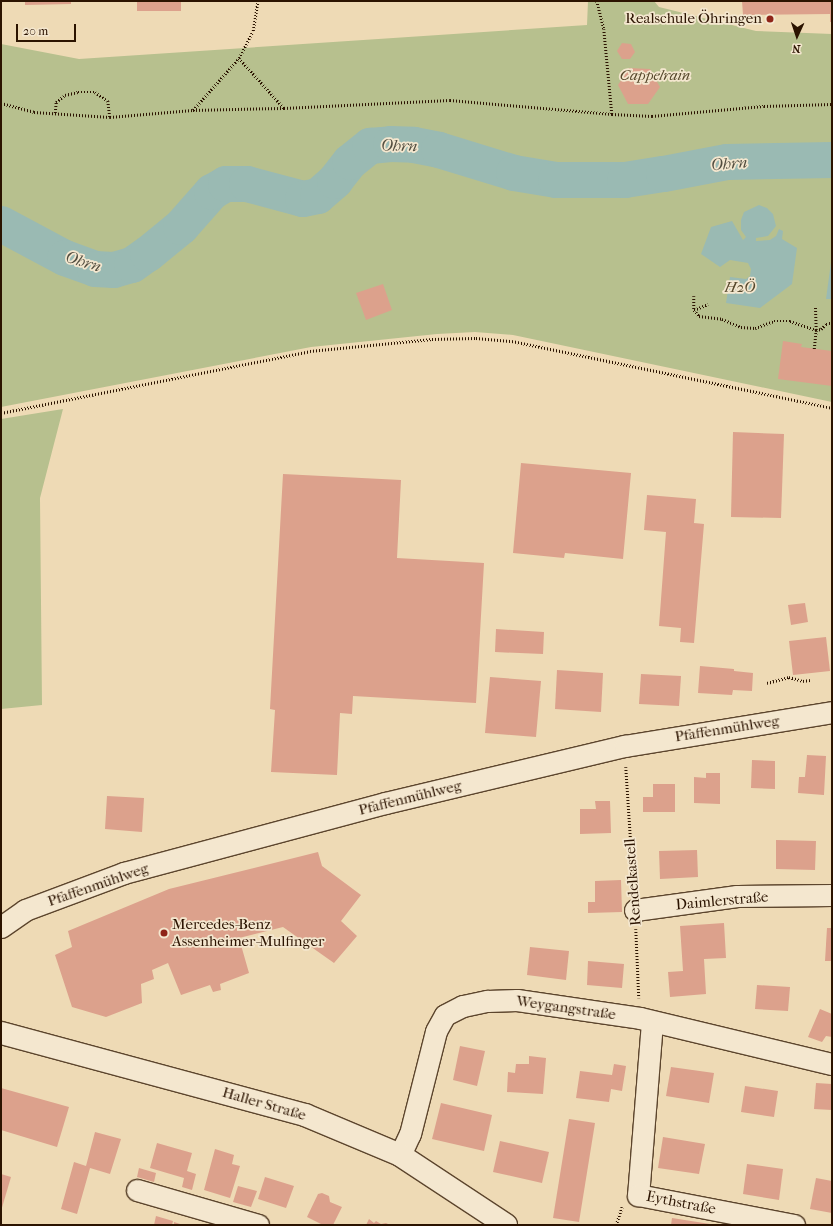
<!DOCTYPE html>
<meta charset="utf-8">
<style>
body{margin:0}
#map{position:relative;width:833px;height:1226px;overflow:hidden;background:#eedab5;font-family:"IM FELL French Canon",serif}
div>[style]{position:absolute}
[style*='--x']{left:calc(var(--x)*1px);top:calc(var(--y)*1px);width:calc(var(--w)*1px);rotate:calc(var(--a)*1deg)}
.green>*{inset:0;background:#b7c08e}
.water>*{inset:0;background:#9abab3}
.river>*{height:36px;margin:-18px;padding:0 18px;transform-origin:18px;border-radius:18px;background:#9abab3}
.building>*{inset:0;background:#dca18c}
.path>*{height:2.5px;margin-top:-1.25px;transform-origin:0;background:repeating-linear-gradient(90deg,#2b1300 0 1px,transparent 0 3px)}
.roads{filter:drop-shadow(1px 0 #5c452d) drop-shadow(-1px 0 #5c452d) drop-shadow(0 1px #5c452d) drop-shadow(0 -1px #5c452d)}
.street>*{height:21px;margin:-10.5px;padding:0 10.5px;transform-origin:10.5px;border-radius:10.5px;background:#f4e7cf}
.secondary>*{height:22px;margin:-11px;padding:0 11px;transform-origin:11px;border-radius:11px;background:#f4e7cf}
.dots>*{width:11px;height:11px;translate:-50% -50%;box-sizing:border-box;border:2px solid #f4e7cf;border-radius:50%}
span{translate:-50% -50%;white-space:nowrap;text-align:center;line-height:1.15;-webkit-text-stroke:3.5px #f4e7cf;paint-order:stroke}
.poi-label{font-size:15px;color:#2b1300}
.right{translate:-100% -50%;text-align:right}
.left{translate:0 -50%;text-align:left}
.park-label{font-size:15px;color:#55472b;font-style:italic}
.street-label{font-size:15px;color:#2b1300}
.water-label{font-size:16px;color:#524d3f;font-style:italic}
.frame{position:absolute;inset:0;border:2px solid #2b1300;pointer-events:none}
.north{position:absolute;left:777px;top:16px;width:40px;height:40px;-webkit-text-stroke:3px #f4e7cf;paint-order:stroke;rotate:183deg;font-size:11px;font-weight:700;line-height:16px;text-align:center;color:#2b1300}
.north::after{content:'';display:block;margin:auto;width:14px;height:18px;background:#2b1300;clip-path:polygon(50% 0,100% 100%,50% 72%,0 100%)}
.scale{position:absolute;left:16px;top:24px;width:60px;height:18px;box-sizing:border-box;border:2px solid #2b1300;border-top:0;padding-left:5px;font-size:12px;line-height:14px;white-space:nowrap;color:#2b1300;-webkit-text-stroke:3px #f4e7cf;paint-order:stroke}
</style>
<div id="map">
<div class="green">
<div style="clip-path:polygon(588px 1px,654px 1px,659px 7px,756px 31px,832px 34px,832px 402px,513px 335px,475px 332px,437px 334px,311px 347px,1px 407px,1px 44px,79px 59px,587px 25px)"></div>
<div style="clip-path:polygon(63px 409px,40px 498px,42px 705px,1px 709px,1px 419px)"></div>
</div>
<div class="water">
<div style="clip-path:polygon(759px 205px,767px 208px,773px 214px,776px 226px,768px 236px,756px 238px,756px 241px,770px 240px,776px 236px,779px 229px,783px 231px,782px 239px,797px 248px,792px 284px,760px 308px,726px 303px,730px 277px,746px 279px,750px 276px,751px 269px,748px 263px,730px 260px,720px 267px,701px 254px,711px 227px,732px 221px,743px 240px,746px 237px,741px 230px,741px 220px,744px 212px)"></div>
<div style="clip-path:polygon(832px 255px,832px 299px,826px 299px)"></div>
</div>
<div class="river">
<div style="--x:1;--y:224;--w:72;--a:28"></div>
<div style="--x:65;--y:258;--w:32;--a:20"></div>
<div style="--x:95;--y:269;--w:19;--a:3"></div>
<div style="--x:114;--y:270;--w:19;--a:-16"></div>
<div style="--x:132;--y:265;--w:19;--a:-35"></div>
<div style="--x:148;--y:254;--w:43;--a:-39.3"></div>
<div style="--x:181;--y:227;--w:47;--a:-48.5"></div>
<div style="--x:212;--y:192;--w:16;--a:-30"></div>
<div style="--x:226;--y:184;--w:21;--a:0"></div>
<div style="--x:247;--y:184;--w:58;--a:15"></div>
<div style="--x:303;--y:199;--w:15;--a:-11"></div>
<div style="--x:318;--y:196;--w:23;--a:-41"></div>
<div style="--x:335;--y:181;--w:24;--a:-52"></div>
<div style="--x:350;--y:162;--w:26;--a:-39"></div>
<div style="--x:370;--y:146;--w:21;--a:-5"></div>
<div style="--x:391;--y:144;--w:23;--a:2"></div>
<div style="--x:414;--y:145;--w:25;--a:11"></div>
<div style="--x:439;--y:150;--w:78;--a:17"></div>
<div style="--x:514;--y:173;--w:43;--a:9.5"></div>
<div style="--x:556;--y:180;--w:69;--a:0"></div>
<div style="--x:625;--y:180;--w:39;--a:-9"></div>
<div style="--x:664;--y:174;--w:64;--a:-10.8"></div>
<div style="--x:727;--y:162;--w:105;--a:-1.1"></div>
</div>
<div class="building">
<div style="clip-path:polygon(25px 1px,71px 1px,71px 4px,25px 5px)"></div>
<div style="clip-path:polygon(137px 1px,181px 1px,181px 11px,137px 11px)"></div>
<div style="clip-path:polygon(742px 1px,832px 1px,832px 22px,830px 22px,830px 14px,743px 15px)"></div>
<div style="clip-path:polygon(622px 43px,631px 44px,635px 52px,630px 59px,622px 59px,617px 51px)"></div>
<div style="clip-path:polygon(629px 68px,650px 69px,660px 87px,648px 104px,628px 104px,618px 85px)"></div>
<div style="clip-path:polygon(383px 284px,392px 310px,366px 320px,356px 293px)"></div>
<div style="clip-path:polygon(783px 341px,802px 344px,801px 347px,832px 351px,832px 386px,778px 379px)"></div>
<div style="clip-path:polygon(733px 432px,784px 434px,781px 518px,731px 517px)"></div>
<div style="clip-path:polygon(521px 463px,631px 473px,623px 559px,565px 553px,564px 558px,513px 553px)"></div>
<div style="clip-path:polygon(283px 474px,401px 480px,397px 558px,484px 563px,476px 703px,353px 696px,352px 714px,340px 713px,337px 775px,271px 772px,275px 710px,270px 709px)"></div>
<div style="clip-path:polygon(647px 495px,696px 499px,694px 523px,704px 524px,694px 643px,680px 642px,681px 628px,659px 626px,666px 532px,644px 530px)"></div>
<div style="clip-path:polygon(805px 603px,808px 622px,791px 625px,788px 605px)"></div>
<div style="clip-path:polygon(496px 629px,544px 632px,543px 654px,495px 652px)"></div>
<div style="clip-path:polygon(826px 637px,830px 671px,793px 675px,789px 641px)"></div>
<div style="clip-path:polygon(700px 666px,734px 669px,734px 671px,753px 673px,752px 691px,733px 690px,732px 695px,698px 693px)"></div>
<div style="clip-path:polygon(557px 670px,603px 673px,601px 712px,555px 709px)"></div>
<div style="clip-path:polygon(641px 674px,681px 676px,679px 706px,639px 704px)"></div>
<div style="clip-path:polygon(490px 677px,541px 681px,536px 737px,485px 733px)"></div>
<div style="clip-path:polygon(807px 755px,826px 756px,824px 795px,798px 793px,799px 777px,805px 777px)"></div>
<div style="clip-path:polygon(752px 760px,775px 761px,775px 789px,751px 788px)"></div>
<div style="clip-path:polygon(706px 773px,720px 773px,720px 804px,694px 803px,694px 777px,706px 778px)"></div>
<div style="clip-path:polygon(653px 784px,675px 784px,675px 812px,643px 812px,643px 797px,653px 797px)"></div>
<div style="clip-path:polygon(107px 796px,144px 798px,142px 832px,105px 829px)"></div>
<div style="clip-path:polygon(595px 801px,610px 801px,611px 833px,580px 834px,580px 809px,596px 809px)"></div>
<div style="clip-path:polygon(776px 840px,816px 841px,815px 870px,776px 869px)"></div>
<div style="clip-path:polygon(697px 850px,698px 877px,660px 879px,659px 851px)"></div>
<div style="clip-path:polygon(318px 852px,322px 866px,361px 895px,341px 921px,357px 936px,334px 963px,283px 927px,239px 938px,249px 973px,220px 984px,221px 990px,213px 992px,210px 985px,181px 995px,168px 963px,152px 970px,154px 979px,141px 984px,142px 1003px,106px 1017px,72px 1007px,55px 955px,72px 947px,68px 931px,169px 889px)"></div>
<div style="clip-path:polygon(621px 880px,622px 912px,588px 913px,588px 902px,595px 902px,595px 881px)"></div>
<div style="clip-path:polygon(724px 923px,726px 958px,704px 959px,706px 994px,670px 997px,668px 972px,683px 971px,680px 926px)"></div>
<div style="clip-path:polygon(827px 928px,832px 928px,832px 961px,825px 961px)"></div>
<div style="clip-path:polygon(530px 947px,569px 951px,566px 980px,527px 975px)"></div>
<div style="clip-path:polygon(588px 961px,624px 964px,622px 988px,587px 985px)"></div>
<div style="clip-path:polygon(757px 985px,790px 987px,788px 1011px,755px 1009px)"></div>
<div style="clip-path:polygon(820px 1009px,832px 1014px,832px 1037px,826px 1036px,822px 1042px,808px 1037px)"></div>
<div style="clip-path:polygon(460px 1046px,485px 1051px,477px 1086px,453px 1080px)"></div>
<div style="clip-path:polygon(529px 1056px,546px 1058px,543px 1094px,507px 1092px,508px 1072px,515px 1073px,516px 1064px,529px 1064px)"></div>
<div style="clip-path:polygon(614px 1064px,626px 1066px,622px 1091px,611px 1089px,609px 1102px,576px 1098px,580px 1071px,612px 1075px)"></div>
<div style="clip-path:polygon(671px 1067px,714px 1073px,709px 1103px,666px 1096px)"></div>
<div style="clip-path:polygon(816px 1083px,832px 1084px,832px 1110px,814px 1109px)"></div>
<div style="clip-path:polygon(745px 1086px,778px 1091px,774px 1117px,741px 1112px)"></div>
<div style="clip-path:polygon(1px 1088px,69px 1107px,57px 1147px,1px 1130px)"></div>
<div style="clip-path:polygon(441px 1103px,492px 1115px,484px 1151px,432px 1139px)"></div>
<div style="clip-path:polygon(569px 1119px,595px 1123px,579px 1222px,553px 1218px)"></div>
<div style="clip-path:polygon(95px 1132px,121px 1139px,110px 1174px,90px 1168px,77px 1214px,61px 1209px,74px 1162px,86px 1166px)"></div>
<div style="clip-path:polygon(663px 1137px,705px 1144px,699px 1174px,658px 1168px)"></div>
<div style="clip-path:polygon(500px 1141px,549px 1152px,542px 1183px,493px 1172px)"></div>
<div style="clip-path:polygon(157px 1143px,192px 1153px,187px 1171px,196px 1174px,192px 1190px,182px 1187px,184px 1178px,150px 1168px)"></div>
<div style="clip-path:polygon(215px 1149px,234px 1155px,232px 1164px,240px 1166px,230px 1198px,204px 1190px)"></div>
<div style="clip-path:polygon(747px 1164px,783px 1169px,779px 1200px,743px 1194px)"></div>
<div style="clip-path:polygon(139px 1168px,156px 1173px,154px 1182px,137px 1177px)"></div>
<div style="clip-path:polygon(1px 1174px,11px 1177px,1px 1211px)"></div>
<div style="clip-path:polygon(265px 1177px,294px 1186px,286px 1208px,258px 1199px)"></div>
<div style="clip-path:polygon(816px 1178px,832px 1181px,832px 1213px,810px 1209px)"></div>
<div style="clip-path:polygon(238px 1186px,257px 1191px,251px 1207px,233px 1202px)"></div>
<div style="clip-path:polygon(322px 1193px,329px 1196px,330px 1202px,342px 1207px,333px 1225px,323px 1225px,307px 1217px,318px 1194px)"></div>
<div style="clip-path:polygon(156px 1216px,173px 1221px,172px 1225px,154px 1225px)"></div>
<div style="clip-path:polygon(672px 1218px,710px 1224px,710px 1225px,671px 1225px)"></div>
<div style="clip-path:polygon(369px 1219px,374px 1223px,376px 1221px,381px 1224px,386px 1223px,390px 1225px,366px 1225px)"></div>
<div style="clip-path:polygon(174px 1222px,183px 1225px,174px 1225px)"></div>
</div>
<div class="path">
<div style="--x:597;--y:1;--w:29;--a:76"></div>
<div style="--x:604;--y:29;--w:85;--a:84.6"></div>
<div style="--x:239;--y:58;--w:67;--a:48"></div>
<div style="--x:1;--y:103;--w:34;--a:15"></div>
<div style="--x:34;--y:112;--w:76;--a:3.8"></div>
<div style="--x:110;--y:117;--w:83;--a:-4.8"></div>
<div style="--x:193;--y:110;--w:91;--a:-1.3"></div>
<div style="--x:284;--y:108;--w:166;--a:-2.8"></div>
<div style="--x:450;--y:100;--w:163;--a:4.9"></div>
<div style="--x:612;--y:114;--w:40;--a:2.9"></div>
<div style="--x:652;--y:116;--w:112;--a:-5.1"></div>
<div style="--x:764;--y:106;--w:68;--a:-1.7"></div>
<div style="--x:193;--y:110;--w:69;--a:-48.5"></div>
<div style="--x:239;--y:58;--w:30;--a:-63"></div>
<div style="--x:253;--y:31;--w:30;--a:-81"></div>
<div style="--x:55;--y:113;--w:11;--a:-85"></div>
<div style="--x:56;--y:102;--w:11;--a:-38"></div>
<div style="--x:65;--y:95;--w:13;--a:-13"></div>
<div style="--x:78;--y:92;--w:17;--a:0"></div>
<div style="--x:95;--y:92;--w:16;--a:35"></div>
<div style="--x:108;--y:101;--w:16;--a:83"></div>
<div style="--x:694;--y:296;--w:14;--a:90"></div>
<div style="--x:694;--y:310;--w:8;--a:50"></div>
<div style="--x:699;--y:316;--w:23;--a:7"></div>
<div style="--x:722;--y:319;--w:21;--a:23"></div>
<div style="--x:741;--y:327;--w:14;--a:4"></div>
<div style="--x:755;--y:328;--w:20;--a:-20"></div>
<div style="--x:774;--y:321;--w:16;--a:0"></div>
<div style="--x:790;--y:321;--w:28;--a:19"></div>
<div style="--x:816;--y:330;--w:5;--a:-11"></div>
<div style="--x:821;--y:329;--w:7;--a:-45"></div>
<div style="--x:826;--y:324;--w:6;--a:-18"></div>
<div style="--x:694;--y:310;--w:15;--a:-23"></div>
<div style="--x:814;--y:349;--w:19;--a:-84"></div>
<div style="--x:816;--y:330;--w:24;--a:-92"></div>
<div style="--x:1;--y:413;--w:315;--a:-11.3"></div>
<div style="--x:310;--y:351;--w:123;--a:-5.6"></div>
<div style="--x:432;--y:339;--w:44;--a:-1.3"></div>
<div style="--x:476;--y:338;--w:36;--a:5"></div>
<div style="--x:512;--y:341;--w:327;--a:11.8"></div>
<div style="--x:767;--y:683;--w:23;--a:-15"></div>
<div style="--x:789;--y:677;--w:15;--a:16"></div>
<div style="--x:803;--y:681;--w:7;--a:-8"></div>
<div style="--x:626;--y:767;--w:123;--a:86.3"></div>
<div style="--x:636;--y:929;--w:69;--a:87.5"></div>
<div style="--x:616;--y:1225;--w:19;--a:-72"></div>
</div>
<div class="roads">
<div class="street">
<div style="--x:635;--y:910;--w:103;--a:-7.8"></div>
<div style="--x:737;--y:896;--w:95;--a:-0.6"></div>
<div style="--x:1;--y:927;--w:29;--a:-35"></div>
<div style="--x:25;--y:910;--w:106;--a:-20.5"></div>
<div style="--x:124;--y:873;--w:270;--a:-15"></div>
<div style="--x:385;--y:803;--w:247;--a:-13.4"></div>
<div style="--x:625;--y:746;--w:210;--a:-9.3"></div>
<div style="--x:652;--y:1022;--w:174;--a:94.6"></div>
<div style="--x:638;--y:1195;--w:159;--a:10.9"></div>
<div style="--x:400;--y:1155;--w:23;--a:-65"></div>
<div style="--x:410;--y:1134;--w:106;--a:-75.8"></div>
<div style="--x:436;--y:1031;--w:18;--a:-61"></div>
<div style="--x:445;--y:1015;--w:20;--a:-27"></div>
<div style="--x:463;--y:1006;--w:25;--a:-12"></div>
<div style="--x:487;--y:1001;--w:30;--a:-2"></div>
<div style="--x:517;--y:1000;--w:124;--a:8.3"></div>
<div style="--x:640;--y:1018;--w:197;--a:13.5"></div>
<div style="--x:137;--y:1190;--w:126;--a:16.1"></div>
</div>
<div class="secondary">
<div style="--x:1;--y:1033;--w:315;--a:15.1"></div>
<div style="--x:305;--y:1115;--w:103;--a:22.8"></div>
<div style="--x:400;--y:1155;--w:127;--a:33.4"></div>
</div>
</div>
<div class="dots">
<div style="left:770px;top:19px;background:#8f2418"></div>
<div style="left:164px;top:933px;background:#8f2418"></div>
</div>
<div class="poi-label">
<span class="right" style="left:762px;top:19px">Realschule Öhringen</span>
<span class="left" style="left:172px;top:933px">Mercedes-Benz<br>Assenheimer-Mulfinger</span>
</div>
<div class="park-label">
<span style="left:655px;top:76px">Cappelrain</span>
<span style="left:740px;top:288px">H2Ö</span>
</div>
<div class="street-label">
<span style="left:727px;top:729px;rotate:-9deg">Pfaffenmühlweg</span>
<span style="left:410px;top:798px;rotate:-14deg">Pfaffenmühlweg</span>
<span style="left:633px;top:882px;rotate:-94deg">Rendelkastell</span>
<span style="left:98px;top:885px;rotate:-19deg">Pfaffenmühlweg</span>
<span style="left:722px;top:901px;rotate:-5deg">Daimlerstraße</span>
<span style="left:566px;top:1008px;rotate:8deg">Weygangstraße</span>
<span style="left:264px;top:1104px;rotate:16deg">Haller Straße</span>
<span style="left:681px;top:1203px;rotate:11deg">Eythstraße</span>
</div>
<div class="water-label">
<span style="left:399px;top:146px;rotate:1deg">Ohrn</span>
<span style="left:729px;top:164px;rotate:-5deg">Ohrn</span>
<span style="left:83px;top:262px;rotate:17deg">Ohrn</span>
</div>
<div class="frame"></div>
<div class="north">N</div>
<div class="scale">20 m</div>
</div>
